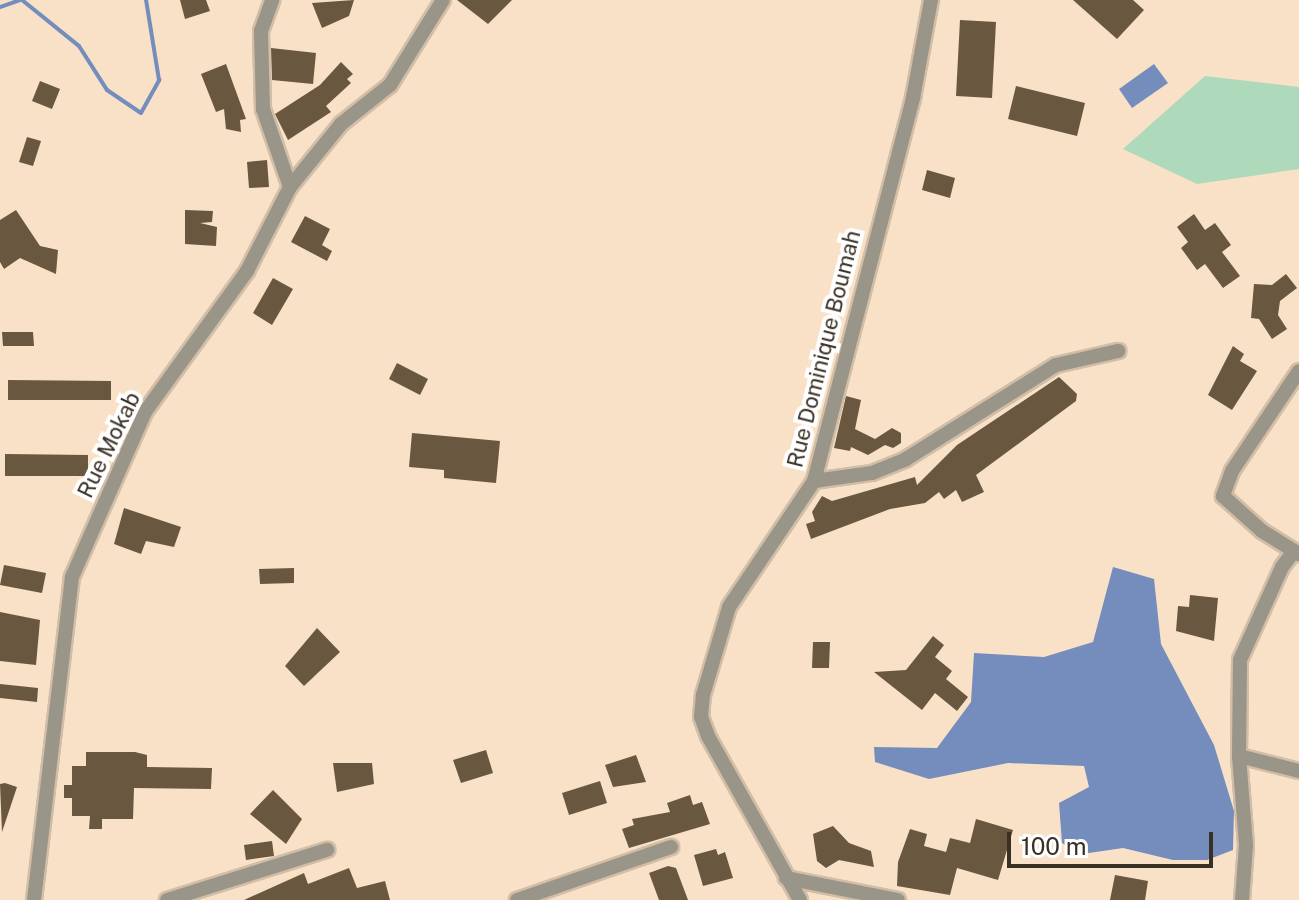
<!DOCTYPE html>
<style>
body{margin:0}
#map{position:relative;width:1299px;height:900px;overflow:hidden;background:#f8e1c7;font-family:"Public Sans",sans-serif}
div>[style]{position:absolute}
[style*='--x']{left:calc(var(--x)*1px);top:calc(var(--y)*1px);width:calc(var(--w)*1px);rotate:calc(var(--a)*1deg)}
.green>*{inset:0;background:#afd9bb}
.water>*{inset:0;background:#748dbc}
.stream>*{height:4px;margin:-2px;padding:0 2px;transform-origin:2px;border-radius:2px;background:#748dbc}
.building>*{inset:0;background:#6a5740}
.roads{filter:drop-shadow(2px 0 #d2bda7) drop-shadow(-2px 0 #d2bda7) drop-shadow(0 2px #d2bda7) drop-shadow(0 -2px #d2bda7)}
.minor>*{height:14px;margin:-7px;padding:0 7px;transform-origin:7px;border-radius:7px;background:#999588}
span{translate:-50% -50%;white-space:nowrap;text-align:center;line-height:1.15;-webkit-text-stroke:8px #fff;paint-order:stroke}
.street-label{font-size:22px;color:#382f25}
.scale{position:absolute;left:1007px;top:832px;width:206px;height:36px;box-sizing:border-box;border:4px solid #382f25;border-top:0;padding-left:10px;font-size:24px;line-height:28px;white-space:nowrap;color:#382f25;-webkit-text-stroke:6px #fff;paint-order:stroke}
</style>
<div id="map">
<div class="green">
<div style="clip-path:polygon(1205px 76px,1299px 87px,1299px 169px,1197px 184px,1123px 149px)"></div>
</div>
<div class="water">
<div style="clip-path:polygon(1154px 64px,1168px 83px,1132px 108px,1119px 89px)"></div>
<div style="clip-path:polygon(1113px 567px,1154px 579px,1161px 644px,1214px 745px,1234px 811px,1233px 850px,1207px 860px,1173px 860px,1123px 848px,1082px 854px,1062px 843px,1059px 803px,1089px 787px,1084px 766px,1008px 763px,929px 779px,875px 762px,874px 747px,937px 748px,971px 702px,974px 653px,1044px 657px,1093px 642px)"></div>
</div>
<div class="stream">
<div style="--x:22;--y:0;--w:73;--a:38.9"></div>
<div style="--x:79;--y:46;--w:52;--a:57.5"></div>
<div style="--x:107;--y:90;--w:41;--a:34.1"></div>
<div style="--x:141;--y:113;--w:38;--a:-61"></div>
<div style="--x:159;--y:80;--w:81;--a:-99.2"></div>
<div style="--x:0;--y:7;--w:21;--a:-19"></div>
</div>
<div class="building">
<div style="clip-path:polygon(180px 0,206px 0,210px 11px,185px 19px)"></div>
<div style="clip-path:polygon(354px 0,349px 16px,322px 28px,312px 3px)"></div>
<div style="clip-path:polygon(457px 0,512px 0,488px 24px)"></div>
<div style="clip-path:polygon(1073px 0,1133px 0,1144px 10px,1117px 39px)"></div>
<div style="clip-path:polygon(960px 20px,996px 22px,992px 98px,956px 96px)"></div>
<div style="clip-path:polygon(271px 48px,316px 53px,313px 84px,272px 80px)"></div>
<div style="clip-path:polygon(341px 62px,353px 74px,347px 79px,351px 83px,326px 106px,331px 112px,288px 140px,275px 114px,320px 85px)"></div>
<div style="clip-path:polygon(226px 64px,246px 119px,240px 120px,241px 132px,226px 129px,224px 109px,216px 112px,201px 74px)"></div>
<div style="clip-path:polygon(40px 81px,60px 89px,52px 109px,32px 101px)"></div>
<div style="clip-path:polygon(1016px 86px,1085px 103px,1077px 136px,1008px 119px)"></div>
<div style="clip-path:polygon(27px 137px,41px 141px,33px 166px,19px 162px)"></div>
<div style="clip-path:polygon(267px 160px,269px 187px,249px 188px,247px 162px)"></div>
<div style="clip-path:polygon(927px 170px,955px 178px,950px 198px,922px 190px)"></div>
<div style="clip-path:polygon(16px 210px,40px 246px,58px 250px,56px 274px,20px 258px,4px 269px,0 262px,0 220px)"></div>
<div style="clip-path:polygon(185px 210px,213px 211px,212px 222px,200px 223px,217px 227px,216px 246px,185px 244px)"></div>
<div style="clip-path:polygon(1194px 214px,1205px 230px,1215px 223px,1231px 245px,1222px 252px,1240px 276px,1223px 288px,1205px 264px,1197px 270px,1181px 248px,1188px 242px,1177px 227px)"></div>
<div style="clip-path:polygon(305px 216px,330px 229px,322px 245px,332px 251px,327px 261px,291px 242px)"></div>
<div style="clip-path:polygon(1286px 274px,1297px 288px,1280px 301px,1278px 315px,1287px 329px,1272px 339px,1259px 319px,1251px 318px,1254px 284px,1272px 285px)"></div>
<div style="clip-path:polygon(273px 278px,293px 289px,272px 325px,253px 313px)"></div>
<div style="clip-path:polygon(2px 332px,33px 332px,34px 346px,3px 346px)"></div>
<div style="clip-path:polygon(1233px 346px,1244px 354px,1240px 361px,1257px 371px,1232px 410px,1208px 395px)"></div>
<div style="clip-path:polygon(397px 363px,428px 379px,420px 395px,389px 379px)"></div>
<div style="clip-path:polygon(1059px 377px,1077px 394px,1076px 401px,976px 475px,984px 492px,962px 502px,956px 490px,944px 499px,939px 492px,925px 503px,890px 509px,811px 539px,806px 524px,815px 521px,812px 512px,822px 496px,832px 501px,915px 477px,917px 485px,957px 445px)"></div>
<div style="clip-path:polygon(8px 380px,111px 381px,111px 400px,8px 400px)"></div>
<div style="clip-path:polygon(846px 396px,861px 400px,855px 429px,875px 439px,892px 428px,901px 433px,901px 443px,893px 448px,885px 445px,868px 455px,851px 447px,850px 451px,834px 448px)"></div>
<div style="clip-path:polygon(412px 433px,500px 441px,496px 483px,444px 478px,444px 470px,409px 467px)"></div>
<div style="clip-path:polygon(5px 454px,88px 455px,88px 476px,5px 476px)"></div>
<div style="clip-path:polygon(124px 508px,181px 527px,174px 547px,146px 541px,141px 554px,114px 544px)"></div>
<div style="clip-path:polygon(4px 565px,46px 573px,42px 593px,0 585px)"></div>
<div style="clip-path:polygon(294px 568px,294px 583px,260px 584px,259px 569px)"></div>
<div style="clip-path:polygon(1190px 595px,1218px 598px,1214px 641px,1176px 631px,1178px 606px,1189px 607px)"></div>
<div style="clip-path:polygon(0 612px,40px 620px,36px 665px,0 661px)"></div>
<div style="clip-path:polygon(317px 628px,340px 652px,304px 686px,285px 666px)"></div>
<div style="clip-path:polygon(933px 636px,944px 645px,935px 657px,952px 671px,946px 679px,968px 697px,957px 711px,935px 693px,922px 710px,874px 672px,906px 670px)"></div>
<div style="clip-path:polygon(813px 642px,830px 642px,829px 668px,812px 668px)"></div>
<div style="clip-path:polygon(0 684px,38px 688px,37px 702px,0 698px)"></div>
<div style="clip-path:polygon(486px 750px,493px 773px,461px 783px,453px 760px)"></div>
<div style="clip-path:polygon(86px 752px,135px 752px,147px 755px,147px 767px,212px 768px,211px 789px,134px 788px,133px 819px,102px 819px,102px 829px,89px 829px,90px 816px,72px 816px,72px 798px,64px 798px,64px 785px,72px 785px,72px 766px,86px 766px)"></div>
<div style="clip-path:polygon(636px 755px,646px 782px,613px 787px,605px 765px)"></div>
<div style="clip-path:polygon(333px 763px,372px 763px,374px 784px,337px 792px)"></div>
<div style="clip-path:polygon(600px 781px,607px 803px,569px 815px,562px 793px)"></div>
<div style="clip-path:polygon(5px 783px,17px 787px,2px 832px,0 784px)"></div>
<div style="clip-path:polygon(273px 790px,302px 819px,286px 844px,250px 814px)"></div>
<div style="clip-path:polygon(690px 795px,693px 805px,702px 802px,710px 824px,629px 848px,622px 829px,634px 825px,632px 819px,670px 812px,667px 803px)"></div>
<div style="clip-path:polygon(976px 819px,1013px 830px,998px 880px,957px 868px,950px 895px,897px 886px,898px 862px,910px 829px,927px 834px,924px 846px,946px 852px,950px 838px,970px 843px)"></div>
<div style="clip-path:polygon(833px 826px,849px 843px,871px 851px,874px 867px,839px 860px,826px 868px,817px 861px,813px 834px)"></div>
<div style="clip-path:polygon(272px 841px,274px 856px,246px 860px,244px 845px)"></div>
<div style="clip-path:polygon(716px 849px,718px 855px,725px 852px,733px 878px,703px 886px,694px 855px)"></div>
<div style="clip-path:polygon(668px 866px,676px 868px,688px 900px,659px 900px,649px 873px)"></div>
<div style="clip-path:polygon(349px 868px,357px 888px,385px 881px,390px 900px,244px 900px,304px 873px,308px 884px)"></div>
<div style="clip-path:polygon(1115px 875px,1148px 881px,1145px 900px,1110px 900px)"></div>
</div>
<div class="roads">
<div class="minor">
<div style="--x:290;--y:187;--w:81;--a:-51"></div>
<div style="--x:341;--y:124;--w:63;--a:-38.5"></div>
<div style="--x:390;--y:85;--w:100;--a:-58.1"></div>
<div style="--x:1299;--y:371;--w:120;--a:123.8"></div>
<div style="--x:1232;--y:471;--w:27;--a:110"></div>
<div style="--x:1223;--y:496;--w:52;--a:41.9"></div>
<div style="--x:1262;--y:531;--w:44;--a:31.9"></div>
<div style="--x:814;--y:481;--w:59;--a:-7.9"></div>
<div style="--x:872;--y:473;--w:37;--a:-22"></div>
<div style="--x:906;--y:459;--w:177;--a:-32.1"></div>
<div style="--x:1056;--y:365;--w:64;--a:-12.7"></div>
<div style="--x:1239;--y:756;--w:62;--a:14"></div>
<div style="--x:786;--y:878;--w:114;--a:11.1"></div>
<div style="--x:34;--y:900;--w:325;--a:-83.3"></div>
<div style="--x:72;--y:577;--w:180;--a:-66.1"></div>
<div style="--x:145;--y:412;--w:174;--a:-54.1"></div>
<div style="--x:247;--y:271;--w:94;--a:-62.9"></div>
<div style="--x:290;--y:187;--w:83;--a:-109.1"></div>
<div style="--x:263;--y:109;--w:78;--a:-91.5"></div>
<div style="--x:261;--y:31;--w:33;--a:-70"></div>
<div style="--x:167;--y:900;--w:168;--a:-17.4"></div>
<div style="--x:517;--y:900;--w:163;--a:-19"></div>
<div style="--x:800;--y:900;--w:188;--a:-119.3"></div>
<div style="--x:708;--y:736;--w:20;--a:-110"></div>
<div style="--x:701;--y:717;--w:22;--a:-85"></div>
<div style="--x:703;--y:695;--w:92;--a:-73.5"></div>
<div style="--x:729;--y:607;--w:152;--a:-56"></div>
<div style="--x:814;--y:481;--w:396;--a:-75.5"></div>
<div style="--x:913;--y:98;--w:100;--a:-79.6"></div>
<div style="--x:1242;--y:900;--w:55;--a:-85.8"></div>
<div style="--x:1246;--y:845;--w:89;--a:-94.5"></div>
<div style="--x:1239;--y:756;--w:96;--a:-89.4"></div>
<div style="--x:1240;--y:660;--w:102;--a:-65.7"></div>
<div style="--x:1282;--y:567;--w:20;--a:-53"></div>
</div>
</div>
<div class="street-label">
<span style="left:824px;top:349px;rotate:-76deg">Rue Dominique Boumah</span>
<span style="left:109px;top:445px;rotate:-64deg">Rue Mokab</span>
</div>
<div class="scale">100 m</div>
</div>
